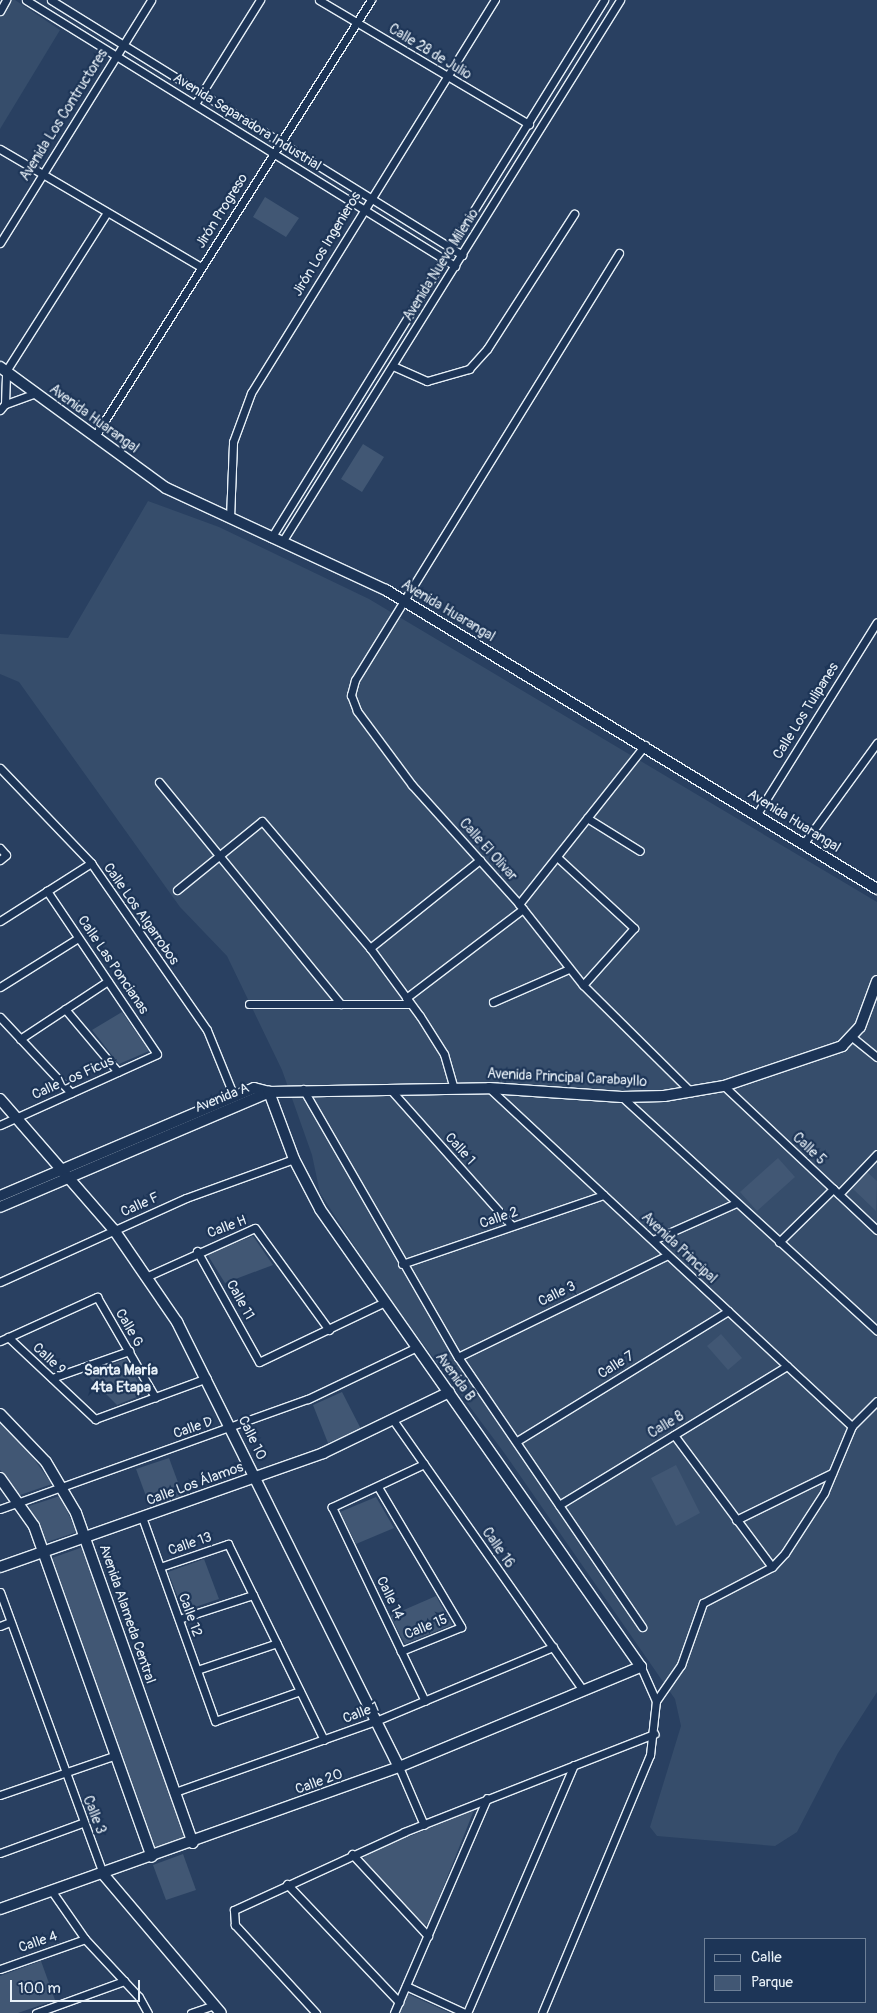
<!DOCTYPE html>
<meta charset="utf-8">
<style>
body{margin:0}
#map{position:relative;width:877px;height:2013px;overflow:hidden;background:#294061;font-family:Pangolin,sans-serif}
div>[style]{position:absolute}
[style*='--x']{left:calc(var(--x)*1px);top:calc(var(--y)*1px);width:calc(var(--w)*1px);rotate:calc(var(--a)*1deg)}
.built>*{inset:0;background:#364d6b}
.green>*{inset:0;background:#415774}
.roads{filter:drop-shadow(1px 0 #e8f1f8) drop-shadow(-1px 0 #e8f1f8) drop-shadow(0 1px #e8f1f8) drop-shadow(0 -1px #e8f1f8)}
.street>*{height:7px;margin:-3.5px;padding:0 3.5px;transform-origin:3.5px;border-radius:3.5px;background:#1d3557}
.secondary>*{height:10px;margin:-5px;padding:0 5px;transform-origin:5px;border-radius:5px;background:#1d3557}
span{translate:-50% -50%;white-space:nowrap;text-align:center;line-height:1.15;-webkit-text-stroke:4.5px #1d3557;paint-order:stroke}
.street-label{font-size:14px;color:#e8f1f8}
.neighbourhood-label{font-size:15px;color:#e8f1f8;font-weight:700}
.legend{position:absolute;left:704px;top:1938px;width:162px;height:65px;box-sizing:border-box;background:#1d3557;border:1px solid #6e8097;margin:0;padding:6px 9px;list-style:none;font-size:15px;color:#e8f1f8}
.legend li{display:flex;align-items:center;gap:10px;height:25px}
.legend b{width:25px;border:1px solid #6e8097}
.scale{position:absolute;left:10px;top:1980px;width:130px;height:22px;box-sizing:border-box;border:2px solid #e8f1f8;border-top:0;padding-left:6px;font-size:15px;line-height:18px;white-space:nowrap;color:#e8f1f8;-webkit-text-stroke:4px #1d3557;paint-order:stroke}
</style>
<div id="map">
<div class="built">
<div style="clip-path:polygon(0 0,15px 0,60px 30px,0 129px)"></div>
<div style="clip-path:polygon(148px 501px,219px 527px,369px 599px,877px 902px,877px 1692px,838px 1753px,797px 1832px,775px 1846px,657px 1836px,650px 1827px,681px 1726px,675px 1699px,505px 1454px,383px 1290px,320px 1193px,312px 1155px,282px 1070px,227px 956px,180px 907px,19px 682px,0 674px,0 634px,68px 638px)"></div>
</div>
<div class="green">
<div style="clip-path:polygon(265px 197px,299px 218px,286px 237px,253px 217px)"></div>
<div style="clip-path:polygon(363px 444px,384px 457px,362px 492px,341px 479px)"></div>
<div style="clip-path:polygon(122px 1012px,149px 1051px,119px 1064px,92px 1030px)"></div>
<div style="clip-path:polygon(778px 1158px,795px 1177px,757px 1211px,740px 1192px)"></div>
<div style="clip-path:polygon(867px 1172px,877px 1181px,876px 1211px,852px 1188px)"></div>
<div style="clip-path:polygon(253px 1236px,273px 1265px,225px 1283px,207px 1254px)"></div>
<div style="clip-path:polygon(721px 1334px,742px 1358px,728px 1370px,707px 1346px)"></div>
<div style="clip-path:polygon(126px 1359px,144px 1394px,117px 1405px,86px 1374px)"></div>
<div style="clip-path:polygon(342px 1392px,361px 1429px,328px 1443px,313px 1405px)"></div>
<div style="clip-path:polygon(0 1422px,26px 1448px,52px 1484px,20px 1495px,0 1470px)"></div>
<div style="clip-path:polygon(169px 1458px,183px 1496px,150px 1507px,136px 1469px)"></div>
<div style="clip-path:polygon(676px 1465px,700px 1513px,676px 1526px,651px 1478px)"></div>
<div style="clip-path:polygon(60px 1496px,77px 1532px,44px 1543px,29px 1506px)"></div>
<div style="clip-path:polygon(376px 1497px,394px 1528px,356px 1544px,340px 1512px)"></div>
<div style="clip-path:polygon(83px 1547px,187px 1839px,156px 1850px,52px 1558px)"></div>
<div style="clip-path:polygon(204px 1559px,219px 1599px,183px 1611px,168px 1572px)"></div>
<div style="clip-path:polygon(436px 1596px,452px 1625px,405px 1644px,390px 1616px)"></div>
<div style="clip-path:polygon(474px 1810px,429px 1923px,424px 1926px,362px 1862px,366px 1854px)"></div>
<div style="clip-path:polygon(183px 1854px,196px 1890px,166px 1900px,153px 1865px)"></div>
<div style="clip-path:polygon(41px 1961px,55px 2000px,18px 2013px,0 2013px,0 1976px)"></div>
<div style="clip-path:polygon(408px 1994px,450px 2013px,400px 2013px)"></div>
</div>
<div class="roads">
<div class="street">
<div style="--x:26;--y:0;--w:505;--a:31.8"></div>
<div style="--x:51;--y:0;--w:484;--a:31.8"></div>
<div style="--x:319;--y:0;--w:244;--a:30.6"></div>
<div style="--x:0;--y:11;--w:13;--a:-61"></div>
<div style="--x:195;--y:104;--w:123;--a:-58"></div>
<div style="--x:0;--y:149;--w:233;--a:30.4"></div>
<div style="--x:0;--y:243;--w:286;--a:-58.1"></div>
<div style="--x:619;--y:253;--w:502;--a:121.73"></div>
<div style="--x:355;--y:680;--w:16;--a:105"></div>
<div style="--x:351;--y:695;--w:17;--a:69"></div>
<div style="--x:357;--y:711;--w:92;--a:53.4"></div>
<div style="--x:412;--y:785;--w:160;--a:48"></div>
<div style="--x:519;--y:904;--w:103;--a:51.7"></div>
<div style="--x:583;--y:985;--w:152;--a:44.7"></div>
<div style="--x:393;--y:366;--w:37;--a:24"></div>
<div style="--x:427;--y:381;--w:44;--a:-15.9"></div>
<div style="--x:469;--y:369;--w:27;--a:-48"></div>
<div style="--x:487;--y:349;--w:161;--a:-57.2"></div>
<div style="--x:36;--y:393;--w:33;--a:160"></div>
<div style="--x:5;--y:404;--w:33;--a:-88"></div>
<div style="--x:6;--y:371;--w:186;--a:-57.5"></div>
<div style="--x:0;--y:410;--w:8;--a:-50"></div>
<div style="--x:95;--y:436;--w:516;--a:-57.67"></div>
<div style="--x:230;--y:518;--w:76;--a:-87.7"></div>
<div style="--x:233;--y:442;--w:52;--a:-69.8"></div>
<div style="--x:251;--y:393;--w:463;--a:-58.2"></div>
<div style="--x:271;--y:538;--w:633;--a:-58.24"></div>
<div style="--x:282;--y:542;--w:639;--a:-58.05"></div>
<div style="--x:0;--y:768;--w:132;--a:46.2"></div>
<div style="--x:91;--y:863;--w:203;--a:55.2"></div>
<div style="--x:207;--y:1030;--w:69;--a:67.9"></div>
<div style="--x:159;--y:782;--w:287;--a:50.7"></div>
<div style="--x:757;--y:814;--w:226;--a:-58"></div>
<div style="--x:587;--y:818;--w:62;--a:31.9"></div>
<div style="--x:804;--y:843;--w:124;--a:-53.9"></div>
<div style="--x:0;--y:848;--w:9;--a:49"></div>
<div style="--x:6;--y:855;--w:8;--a:140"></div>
<div style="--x:557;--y:857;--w:105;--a:42.7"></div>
<div style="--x:634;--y:928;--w:76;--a:131.8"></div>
<div style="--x:177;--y:890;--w:109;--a:-39.1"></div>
<div style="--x:262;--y:821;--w:167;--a:49.6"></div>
<div style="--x:370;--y:948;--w:84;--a:53.7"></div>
<div style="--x:420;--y:1016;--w:45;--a:57.7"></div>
<div style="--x:444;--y:1054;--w:35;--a:74"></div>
<div style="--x:519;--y:904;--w:203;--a:-51.6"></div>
<div style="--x:0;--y:921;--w:108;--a:-32.5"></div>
<div style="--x:370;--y:948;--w:141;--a:-38.7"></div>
<div style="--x:0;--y:987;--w:92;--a:-32.1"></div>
<div style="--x:406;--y:998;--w:147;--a:-37.3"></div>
<div style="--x:493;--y:1002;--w:83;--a:-23.5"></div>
<div style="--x:249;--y:1004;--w:161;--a:0"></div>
<div style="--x:65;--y:1009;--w:82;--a:49.9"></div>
<div style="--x:0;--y:1017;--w:104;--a:46.9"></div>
<div style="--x:852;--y:1037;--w:32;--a:39"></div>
<div style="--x:20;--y:1039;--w:105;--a:-33.4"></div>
<div style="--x:724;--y:1086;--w:210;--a:43.3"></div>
<div style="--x:489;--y:1088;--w:496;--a:43"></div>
<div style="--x:303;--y:1089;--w:310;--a:60"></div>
<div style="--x:458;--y:1357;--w:327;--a:55.7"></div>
<div style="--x:390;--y:1089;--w:183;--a:48.3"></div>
<div style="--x:622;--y:1097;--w:346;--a:42.5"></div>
<div style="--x:0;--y:1125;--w:172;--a:-24.3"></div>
<div style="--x:157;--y:1054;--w:197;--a:-124"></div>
<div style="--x:839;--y:1194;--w:55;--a:-46.5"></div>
<div style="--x:653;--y:1240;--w:91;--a:-24"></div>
<div style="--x:779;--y:1242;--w:76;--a:-44.5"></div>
<div style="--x:197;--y:1251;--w:127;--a:60.8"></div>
<div style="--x:259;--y:1362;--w:140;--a:-25.5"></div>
<div style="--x:402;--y:1264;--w:213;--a:-18.9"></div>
<div style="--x:148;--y:1276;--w:117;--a:-24.2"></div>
<div style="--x:255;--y:1228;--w:126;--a:54"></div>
<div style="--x:0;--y:1282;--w:204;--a:-24.3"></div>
<div style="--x:186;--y:1198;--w:115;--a:-19.9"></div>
<div style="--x:8;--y:1337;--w:120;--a:43.3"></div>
<div style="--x:95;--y:1419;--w:119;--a:-20.1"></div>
<div style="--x:0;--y:1341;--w:107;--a:-24.4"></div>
<div style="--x:97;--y:1297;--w:116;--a:59.9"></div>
<div style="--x:458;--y:1357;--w:233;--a:-25.9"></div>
<div style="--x:52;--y:1378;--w:82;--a:-19.3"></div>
<div style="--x:393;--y:1420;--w:330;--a:54.9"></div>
<div style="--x:674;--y:1435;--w:164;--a:53.4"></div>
<div style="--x:517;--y:1441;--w:248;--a:-31.6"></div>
<div style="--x:424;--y:1464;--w:102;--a:154.9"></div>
<div style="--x:332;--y:1507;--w:215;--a:64.4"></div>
<div style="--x:378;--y:1487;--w:163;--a:59.3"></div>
<div style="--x:461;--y:1627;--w:65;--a:158.2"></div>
<div style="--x:559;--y:1505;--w:267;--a:-31.4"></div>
<div style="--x:0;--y:1509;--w:327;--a:-19.7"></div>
<div style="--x:308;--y:1399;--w:121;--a:-25.5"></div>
<div style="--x:142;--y:1517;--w:217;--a:70.3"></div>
<div style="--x:215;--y:1721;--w:90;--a:-19.4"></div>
<div style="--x:736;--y:1520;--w:107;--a:-26.1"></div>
<div style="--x:160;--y:1567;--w:72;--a:-18.7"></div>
<div style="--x:228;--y:1544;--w:218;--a:63.9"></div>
<div style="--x:0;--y:1592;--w:300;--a:69.9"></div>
<div style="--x:179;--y:1619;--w:78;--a:-18"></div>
<div style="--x:0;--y:1626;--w:11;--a:-22"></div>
<div style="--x:197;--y:1670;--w:84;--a:-18.6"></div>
<div style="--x:656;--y:1701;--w:44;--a:-55.2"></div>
<div style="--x:681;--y:1665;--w:66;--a:-70.5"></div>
<div style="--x:703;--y:1603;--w:78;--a:-27.6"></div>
<div style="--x:772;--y:1567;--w:19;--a:-47"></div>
<div style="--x:785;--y:1553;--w:72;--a:-57"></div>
<div style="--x:824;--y:1493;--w:73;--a:-67.3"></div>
<div style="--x:852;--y:1426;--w:35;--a:-45"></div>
<div style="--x:399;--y:1767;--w:63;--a:66.7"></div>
<div style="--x:175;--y:1792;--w:213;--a:-19.5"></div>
<div style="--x:376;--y:1721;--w:192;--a:-22.7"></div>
<div style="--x:0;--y:1795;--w:123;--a:-19"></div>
<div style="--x:0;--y:1853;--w:87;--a:-20.1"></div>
<div style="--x:352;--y:1854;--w:112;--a:47.2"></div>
<div style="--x:287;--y:1884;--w:163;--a:46.5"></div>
<div style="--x:51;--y:1890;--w:60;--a:55.2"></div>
<div style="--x:85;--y:1939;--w:79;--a:47"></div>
<div style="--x:139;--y:1997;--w:18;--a:61"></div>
<div style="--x:0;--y:1969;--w:90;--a:-19.4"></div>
<div style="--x:406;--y:1986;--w:65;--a:24.6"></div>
<div style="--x:36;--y:2013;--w:94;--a:-20"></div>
<div style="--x:191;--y:2013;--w:24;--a:-19"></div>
<div style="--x:316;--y:2013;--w:120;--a:-132.6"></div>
<div style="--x:235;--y:1925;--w:15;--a:-94"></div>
<div style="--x:234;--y:1910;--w:187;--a:-24.6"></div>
<div style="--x:404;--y:1832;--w:269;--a:-21.4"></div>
<div style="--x:394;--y:2013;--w:234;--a:-66.6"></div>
<div style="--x:467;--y:2013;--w:270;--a:-66.7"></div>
<div style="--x:542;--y:2013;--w:280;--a:-67.3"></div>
<div style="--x:650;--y:1755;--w:54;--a:-83.7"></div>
<div style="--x:656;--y:1701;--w:37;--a:-114"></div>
</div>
<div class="secondary">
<div style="--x:0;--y:367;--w:205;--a:36.1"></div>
<div style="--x:166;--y:488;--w:242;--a:24.9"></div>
<div style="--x:386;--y:590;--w:575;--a:31.34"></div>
<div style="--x:0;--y:1099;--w:174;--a:49"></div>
<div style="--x:114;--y:1230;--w:112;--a:55.6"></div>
<div style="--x:177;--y:1322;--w:497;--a:63.5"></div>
<div style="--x:0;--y:1196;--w:276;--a:-23"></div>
<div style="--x:254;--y:1088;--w:16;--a:15"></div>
<div style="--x:269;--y:1092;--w:220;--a:-1"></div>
<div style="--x:489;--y:1088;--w:133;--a:3.9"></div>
<div style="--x:622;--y:1097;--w:42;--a:-1.4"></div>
<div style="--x:664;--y:1096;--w:61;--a:-9.5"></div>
<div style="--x:724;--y:1086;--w:125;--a:-18.7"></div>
<div style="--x:842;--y:1046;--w:26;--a:-47"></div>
<div style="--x:860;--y:1027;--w:49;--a:-69.7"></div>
<div style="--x:0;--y:1207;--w:293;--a:-23.1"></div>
<div style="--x:0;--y:1414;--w:66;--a:46.2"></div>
<div style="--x:46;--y:1462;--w:59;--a:59.5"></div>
<div style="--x:76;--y:1513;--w:350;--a:70.5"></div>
<div style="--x:0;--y:1478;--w:59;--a:54.7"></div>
<div style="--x:34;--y:1526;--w:351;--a:70.4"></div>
<div style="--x:0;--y:1567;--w:343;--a:-19.4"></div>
<div style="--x:323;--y:1453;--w:140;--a:-25.8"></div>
<div style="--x:103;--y:1874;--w:182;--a:49.7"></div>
<div style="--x:0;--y:1909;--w:424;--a:-19.6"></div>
<div style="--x:399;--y:1767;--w:262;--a:-22.5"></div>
<div style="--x:641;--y:1667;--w:559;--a:-125.03"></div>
<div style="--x:320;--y:1209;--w:56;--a:-117.5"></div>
<div style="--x:294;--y:1159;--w:72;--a:-110.5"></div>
</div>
</div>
<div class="street-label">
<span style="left:430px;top:52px;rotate:31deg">Calle 28 de Julio</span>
<span style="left:64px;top:115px;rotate:-58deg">Avenida Los Contructores</span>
<span style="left:247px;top:122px;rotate:32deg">Avenida Separadora Industrial</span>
<span style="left:222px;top:211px;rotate:-58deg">Jirón Progreso</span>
<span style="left:327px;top:244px;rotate:-59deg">Jirón Los Ingenieros</span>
<span style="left:441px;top:265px;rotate:-58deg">Avenida Nuevo Milenio</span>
<span style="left:94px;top:419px;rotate:36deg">Avenida Huarangal</span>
<span style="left:448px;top:611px;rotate:31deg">Avenida Huarangal</span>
<span style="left:806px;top:711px;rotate:-58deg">Calle Los Tulipanes</span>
<span style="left:794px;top:821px;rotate:32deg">Avenida Huarangal</span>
<span style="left:488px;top:850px;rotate:48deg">Calle El Olivar</span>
<span style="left:141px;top:914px;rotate:55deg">Calle Los Algarrobos</span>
<span style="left:113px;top:965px;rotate:56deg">Calle Las Poncianas</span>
<span style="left:73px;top:1078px;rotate:-24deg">Calle Los Ficus</span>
<span style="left:567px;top:1078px;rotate:3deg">Avenida Principal Carabayllo</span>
<span style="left:222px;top:1098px;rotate:-22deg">Avenida A</span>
<span style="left:460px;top:1149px;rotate:48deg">Calle 1</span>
<span style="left:809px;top:1149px;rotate:43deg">Calle 5</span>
<span style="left:140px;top:1205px;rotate:-24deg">Calle F</span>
<span style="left:499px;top:1218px;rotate:-19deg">Calle 2</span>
<span style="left:227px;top:1227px;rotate:-20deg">Calle H</span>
<span style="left:679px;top:1248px;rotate:43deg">Avenida Principal</span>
<span style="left:557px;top:1294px;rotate:-26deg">Calle 3</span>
<span style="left:240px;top:1300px;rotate:61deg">Calle 11</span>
<span style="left:129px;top:1328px;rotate:60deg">Calle G</span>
<span style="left:49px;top:1359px;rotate:43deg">Calle 9</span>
<span style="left:616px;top:1365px;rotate:-32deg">Calle 7</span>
<span style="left:455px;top:1377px;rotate:54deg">Avenida B</span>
<span style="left:666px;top:1425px;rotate:-31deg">Calle 8</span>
<span style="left:193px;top:1428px;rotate:-19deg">Calle D</span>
<span style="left:252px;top:1438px;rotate:64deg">Calle 10</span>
<span style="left:195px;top:1484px;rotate:-20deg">Calle Los Álamos</span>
<span style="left:190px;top:1544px;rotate:-19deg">Calle 13</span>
<span style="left:498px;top:1548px;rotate:55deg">Calle 16</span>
<span style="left:390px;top:1598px;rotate:64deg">Calle 14</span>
<span style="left:127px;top:1614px;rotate:71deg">Avenida Alameda Central</span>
<span style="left:190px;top:1615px;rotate:70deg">Calle 12</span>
<span style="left:426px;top:1627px;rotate:-22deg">Calle 15</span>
<span style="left:361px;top:1713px;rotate:-21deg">Calle 1</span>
<span style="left:319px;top:1782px;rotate:-20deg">Calle 20</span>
<span style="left:94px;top:1815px;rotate:68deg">Calle 3</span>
<span style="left:38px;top:1942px;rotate:-19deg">Calle 4</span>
</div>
<div class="neighbourhood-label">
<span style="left:121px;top:1379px">Santa María<br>4ta Etapa</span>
</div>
<ul class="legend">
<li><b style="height:6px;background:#1d3557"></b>Calle</li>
<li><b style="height:14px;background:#415774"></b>Parque</li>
</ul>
<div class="scale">100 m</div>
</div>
